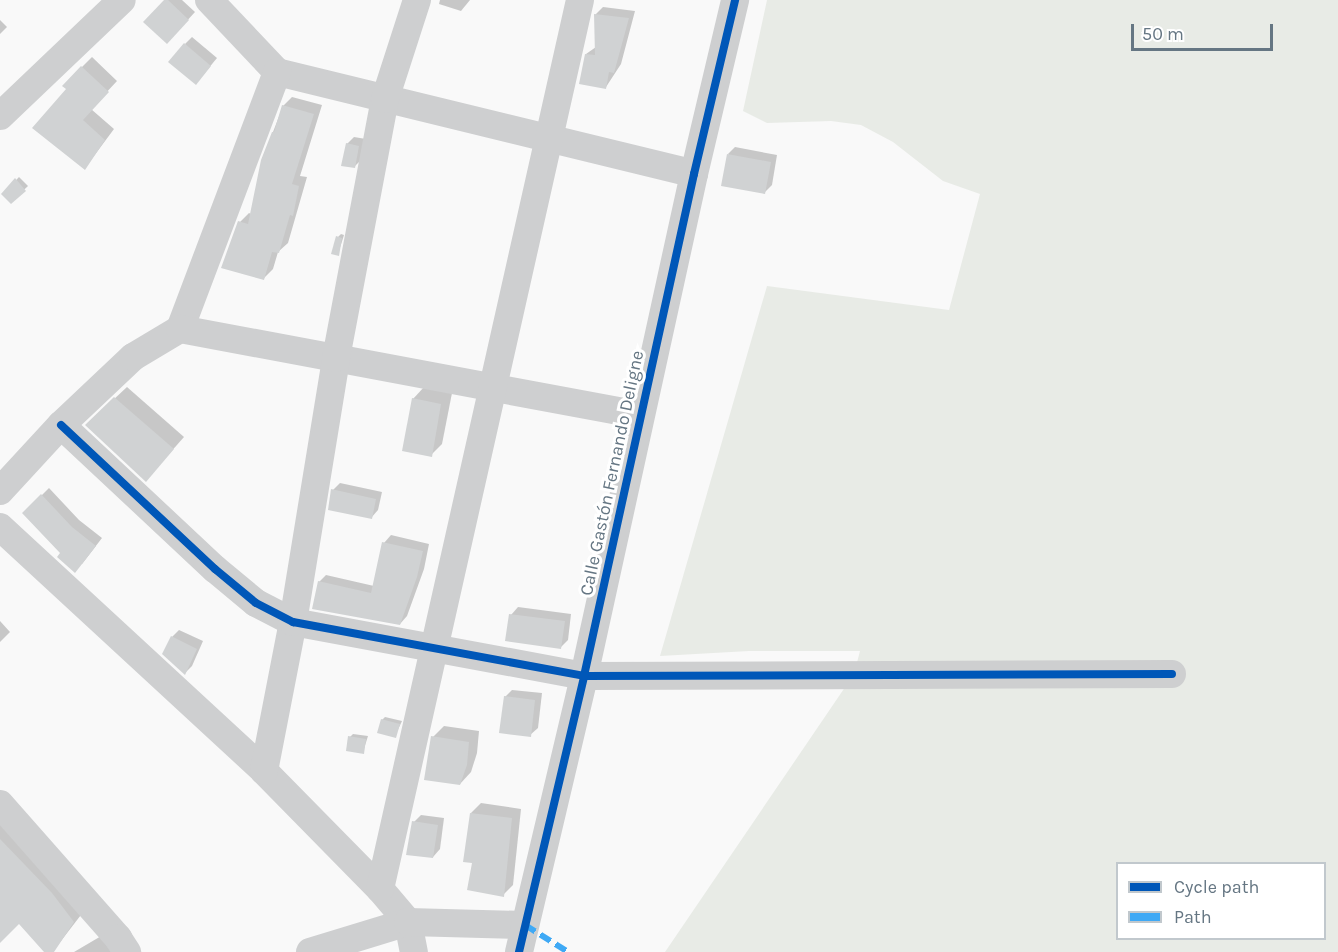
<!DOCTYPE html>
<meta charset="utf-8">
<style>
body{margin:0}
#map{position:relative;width:1338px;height:952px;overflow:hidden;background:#f9f9f9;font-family:Karla,sans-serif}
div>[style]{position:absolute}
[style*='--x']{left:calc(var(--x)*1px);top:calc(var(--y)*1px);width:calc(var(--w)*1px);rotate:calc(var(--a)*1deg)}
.green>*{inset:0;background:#e8ebe6}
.shadow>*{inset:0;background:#0003}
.building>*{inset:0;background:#d0d2d3}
.minor>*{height:28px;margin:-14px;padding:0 14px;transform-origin:14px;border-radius:14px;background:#cecfd0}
.quiet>*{height:6px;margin-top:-3px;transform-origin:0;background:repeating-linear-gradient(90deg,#3fa9f5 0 12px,transparent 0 18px)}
.cycleway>*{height:8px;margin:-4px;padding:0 4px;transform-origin:4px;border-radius:4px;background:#0057b8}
span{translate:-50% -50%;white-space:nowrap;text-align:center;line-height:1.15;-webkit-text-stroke:6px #fff;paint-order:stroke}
.street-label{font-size:18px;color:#657683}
.legend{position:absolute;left:1116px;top:862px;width:210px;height:78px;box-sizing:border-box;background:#fff;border:2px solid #c1c8cd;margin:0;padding:8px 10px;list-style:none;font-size:18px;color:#657683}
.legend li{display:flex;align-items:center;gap:12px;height:30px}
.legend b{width:30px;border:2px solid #c1c8cd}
.scale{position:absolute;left:1131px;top:24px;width:142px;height:27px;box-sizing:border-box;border:3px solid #657683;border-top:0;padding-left:8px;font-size:18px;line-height:21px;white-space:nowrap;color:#657683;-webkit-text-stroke:4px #fff;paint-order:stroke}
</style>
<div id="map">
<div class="green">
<div style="clip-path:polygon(evenodd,767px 0,1338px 0,1338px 952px,665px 952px,854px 674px,860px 651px,749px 651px,660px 656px,767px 286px,949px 310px,980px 194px,943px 181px,893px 142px,861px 125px,831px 121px,767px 123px,743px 111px,767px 0,1118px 864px,1324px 864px,1324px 938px,1118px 938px,1118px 864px)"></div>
</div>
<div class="shadow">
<div style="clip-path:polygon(166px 0,182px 0,195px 12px,174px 35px)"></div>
<div style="clip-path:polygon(440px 0,470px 0,461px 11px,439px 4px)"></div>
<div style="clip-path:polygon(603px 7px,635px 11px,621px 64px,606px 87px,586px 54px,596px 47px,595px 15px)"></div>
<div style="clip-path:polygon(0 20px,7px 27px,0 34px)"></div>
<div style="clip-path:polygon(192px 37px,217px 58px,203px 75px,185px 44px)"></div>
<div style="clip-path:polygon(92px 57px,117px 81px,91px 109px,114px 129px,85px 168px,68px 89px,64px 85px)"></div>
<div style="clip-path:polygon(292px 97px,322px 105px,300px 176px,307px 177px,288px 243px,278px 252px,273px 269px,264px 278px,240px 222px,249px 213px,251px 214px,273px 132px,283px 106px)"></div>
<div style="clip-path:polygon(354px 137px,366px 139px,362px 159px,355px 166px,347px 144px)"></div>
<div style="clip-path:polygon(735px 147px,777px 155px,772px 185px,764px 193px,728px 154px)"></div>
<div style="clip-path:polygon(19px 177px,28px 186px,11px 202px,3px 194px)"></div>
<div style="clip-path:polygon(341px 234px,344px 235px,338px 254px,338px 237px)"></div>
<div style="clip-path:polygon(127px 387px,184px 437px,146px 480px,98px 414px)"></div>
<div style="clip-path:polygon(424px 387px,452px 393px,442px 444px,431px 455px,413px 399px)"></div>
<div style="clip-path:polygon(340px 483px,382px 492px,378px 510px,371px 518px,333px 490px)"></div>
<div style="clip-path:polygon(49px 488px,79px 520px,102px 538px,82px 564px,24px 513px)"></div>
<div style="clip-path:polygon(391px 535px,429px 544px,424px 569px,407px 616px,400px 624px,319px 582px,326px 575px,374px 586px,384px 543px)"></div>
<div style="clip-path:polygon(518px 607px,571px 614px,568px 640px,561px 647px,511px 615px)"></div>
<div style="clip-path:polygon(0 621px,10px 632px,0 642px)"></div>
<div style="clip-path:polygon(179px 630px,203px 641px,192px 666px,185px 673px,172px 637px)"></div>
<div style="clip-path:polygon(512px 690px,542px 693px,538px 728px,530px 735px,505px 697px)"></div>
<div style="clip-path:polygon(385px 717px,402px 721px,395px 736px,382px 720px)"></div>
<div style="clip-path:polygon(444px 726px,479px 731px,477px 753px,471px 772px,460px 784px,433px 737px)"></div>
<div style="clip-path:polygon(353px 734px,368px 736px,363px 752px,350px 737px)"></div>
<div style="clip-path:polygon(481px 803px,521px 809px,513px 885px,503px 895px,474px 862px,471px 813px)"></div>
<div style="clip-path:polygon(421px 815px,444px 818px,440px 849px,433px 857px,414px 822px)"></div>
<div style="clip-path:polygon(0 817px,84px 911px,54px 950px,19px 922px,0 930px)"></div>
<div style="clip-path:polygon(108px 932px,119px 952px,74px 952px)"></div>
</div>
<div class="building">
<div style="clip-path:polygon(164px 0,168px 0,189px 20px,167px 44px,143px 22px)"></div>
<div style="clip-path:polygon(594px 14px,629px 18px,614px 73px,609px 72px,606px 89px,579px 84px,585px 54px,595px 55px)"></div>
<div style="clip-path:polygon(184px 43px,211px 66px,196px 85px,168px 62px)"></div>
<div style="clip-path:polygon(81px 66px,109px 92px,83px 120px,105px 140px,85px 170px,32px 128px,66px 89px,62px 86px)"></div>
<div style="clip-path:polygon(282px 105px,314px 114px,292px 184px,299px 186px,293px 216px,290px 215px,279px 253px,272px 252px,264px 280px,221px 268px,238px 221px,248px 224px,261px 160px,272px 132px,274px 132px)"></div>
<div style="clip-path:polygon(346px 143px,359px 146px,355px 168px,341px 166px)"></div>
<div style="clip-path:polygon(727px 154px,771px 162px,765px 194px,721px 186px)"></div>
<div style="clip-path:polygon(15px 178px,26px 191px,11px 204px,1px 194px)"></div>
<div style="clip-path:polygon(336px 236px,342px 238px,339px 256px,331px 254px)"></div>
<div style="clip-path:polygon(114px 397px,174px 449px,146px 482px,85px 425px)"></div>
<div style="clip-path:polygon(412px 398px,441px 404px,432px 457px,402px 451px)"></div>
<div style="clip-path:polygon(331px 489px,376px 499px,372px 519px,328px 510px)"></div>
<div style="clip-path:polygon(41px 494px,72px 527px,96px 546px,75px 573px,57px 557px,60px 553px,22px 513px)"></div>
<div style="clip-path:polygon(382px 542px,423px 551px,417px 577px,400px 625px,312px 609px,318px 581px,371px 593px)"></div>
<div style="clip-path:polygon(509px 614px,565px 621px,561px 649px,505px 641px)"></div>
<div style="clip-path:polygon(171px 636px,197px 649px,185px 675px,162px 654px)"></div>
<div style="clip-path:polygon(504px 696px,535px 700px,531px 737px,499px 733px)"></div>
<div style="clip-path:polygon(381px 719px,400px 724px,396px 738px,377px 733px)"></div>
<div style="clip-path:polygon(348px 736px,366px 739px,364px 754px,346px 751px)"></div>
<div style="clip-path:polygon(431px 736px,469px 742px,467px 765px,460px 785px,424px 780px)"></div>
<div style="clip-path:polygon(470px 813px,512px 818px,504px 897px,467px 890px,472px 863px,463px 862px)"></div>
<div style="clip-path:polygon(412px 821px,438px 825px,433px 858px,406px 855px)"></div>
<div style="clip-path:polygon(0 839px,52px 893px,74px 922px,54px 952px,44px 952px,19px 924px,0 943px)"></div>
</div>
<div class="minor">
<div style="--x:209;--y:0;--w:99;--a:46.6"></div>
<div style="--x:277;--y:72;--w:429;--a:13.7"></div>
<div style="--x:0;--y:116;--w:168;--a:-43.6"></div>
<div style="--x:180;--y:329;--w:275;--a:-69.3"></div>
<div style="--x:61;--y:425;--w:211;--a:43.1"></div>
<div style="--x:215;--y:569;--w:53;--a:39.7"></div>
<div style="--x:256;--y:603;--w:42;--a:27.2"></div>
<div style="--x:293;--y:622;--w:296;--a:10.5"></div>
<div style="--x:584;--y:676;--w:588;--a:-0.19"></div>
<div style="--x:0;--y:491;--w:90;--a:-47.3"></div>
<div style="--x:61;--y:425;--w:99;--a:-43.4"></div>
<div style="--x:133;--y:357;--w:55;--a:-30.8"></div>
<div style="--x:180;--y:329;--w:468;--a:10.6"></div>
<div style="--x:0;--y:527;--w:359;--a:42.7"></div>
<div style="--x:264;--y:771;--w:165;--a:45.5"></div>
<div style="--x:380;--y:889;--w:43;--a:49.7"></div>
<div style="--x:408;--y:922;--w:31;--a:79"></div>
<div style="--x:264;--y:771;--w:152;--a:-79"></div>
<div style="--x:293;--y:622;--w:267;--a:-80.7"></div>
<div style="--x:336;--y:358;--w:264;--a:-79.3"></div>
<div style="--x:385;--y:99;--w:104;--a:-72.1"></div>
<div style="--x:0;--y:804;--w:179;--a:48.6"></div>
<div style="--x:118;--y:938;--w:17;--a:57"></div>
<div style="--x:380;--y:889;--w:911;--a:-77.32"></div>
<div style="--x:310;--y:952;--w:102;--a:-17"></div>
<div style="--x:408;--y:922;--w:117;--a:1.5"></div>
<div style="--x:519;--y:952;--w:284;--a:-76.7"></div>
<div style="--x:584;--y:676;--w:514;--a:-77.64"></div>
<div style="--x:694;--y:174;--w:179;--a:-76.7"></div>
</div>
<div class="quiet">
<div style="--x:525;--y:925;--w:51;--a:32.1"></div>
</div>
<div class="cycleway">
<div style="--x:61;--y:425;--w:211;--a:43.1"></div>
<div style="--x:215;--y:569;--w:53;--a:39.7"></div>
<div style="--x:256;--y:603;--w:42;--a:27.2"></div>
<div style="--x:293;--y:622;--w:296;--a:10.5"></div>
<div style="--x:584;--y:676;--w:588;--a:-0.19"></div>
<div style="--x:519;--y:952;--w:284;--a:-76.7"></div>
<div style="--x:584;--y:676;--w:514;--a:-77.64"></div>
<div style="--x:694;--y:174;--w:179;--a:-76.7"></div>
</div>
<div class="street-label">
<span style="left:612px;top:473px;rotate:-78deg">Calle Gastón Fernando Deligne</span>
</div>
<ul class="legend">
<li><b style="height:8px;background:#0057b8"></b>Cycle path</li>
<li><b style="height:8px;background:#3fa9f5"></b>Path</li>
</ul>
<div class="scale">50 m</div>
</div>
